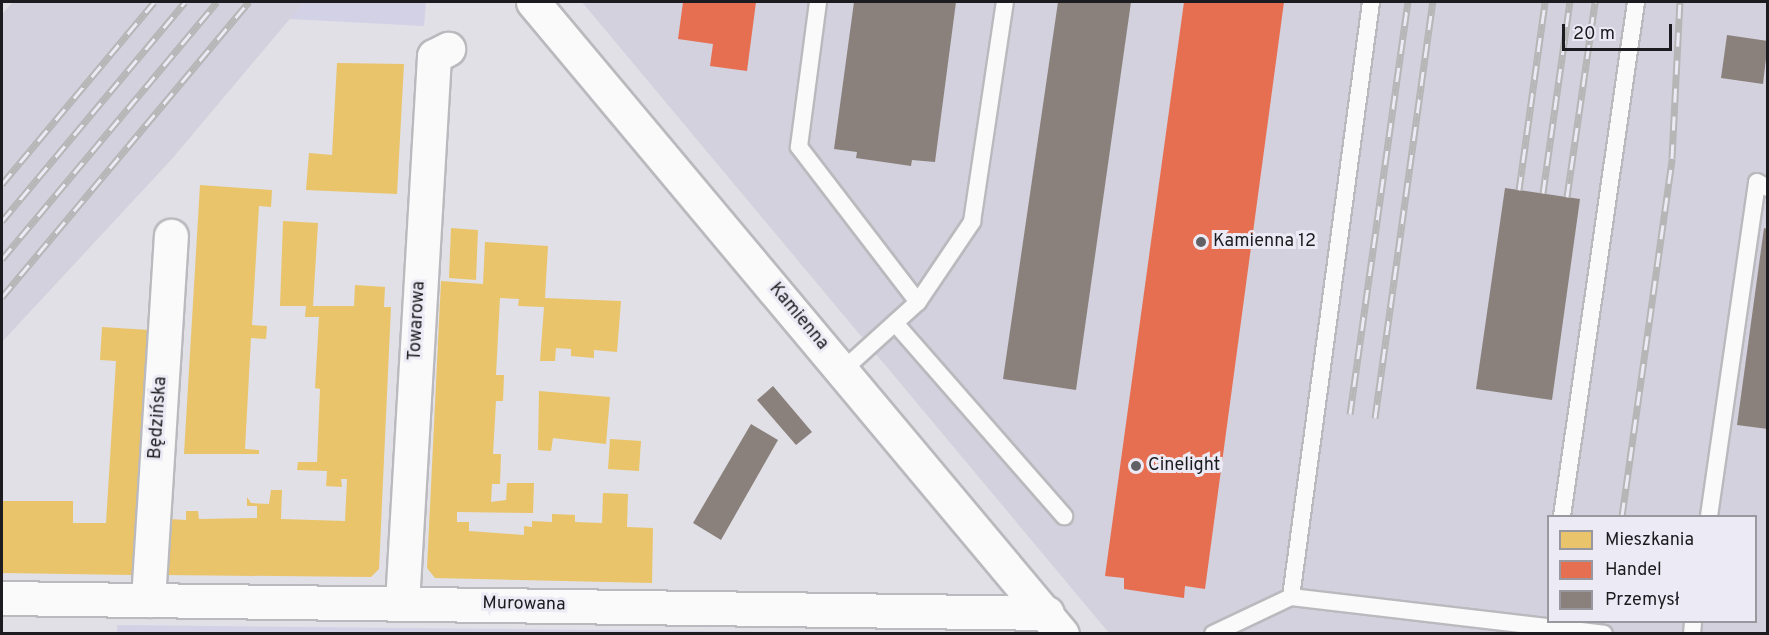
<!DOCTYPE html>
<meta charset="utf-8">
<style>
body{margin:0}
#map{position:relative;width:1769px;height:635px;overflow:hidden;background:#e1e0e6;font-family:Overpass,sans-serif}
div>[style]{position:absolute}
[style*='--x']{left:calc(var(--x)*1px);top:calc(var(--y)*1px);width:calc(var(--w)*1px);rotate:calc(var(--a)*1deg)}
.built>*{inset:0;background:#d3d1dd}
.green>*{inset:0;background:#d3d1e5}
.homes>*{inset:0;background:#e9c46a}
.shops>*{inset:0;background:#e76f51}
.industry>*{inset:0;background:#8a817c}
.roads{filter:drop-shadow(2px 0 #bababe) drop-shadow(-2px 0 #bababe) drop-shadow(0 2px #bababe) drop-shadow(0 -2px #bababe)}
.lane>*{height:16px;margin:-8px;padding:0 8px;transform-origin:8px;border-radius:8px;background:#fafafb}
.street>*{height:33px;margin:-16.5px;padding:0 16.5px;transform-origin:16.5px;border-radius:16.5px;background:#fafafb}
.rail>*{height:7px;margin-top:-3.5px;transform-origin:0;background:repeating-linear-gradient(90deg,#ecebf5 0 14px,#b6b6b7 0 28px);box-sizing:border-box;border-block:2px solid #b6b6b7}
.dots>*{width:16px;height:16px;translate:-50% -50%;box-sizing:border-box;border:3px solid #ecebf5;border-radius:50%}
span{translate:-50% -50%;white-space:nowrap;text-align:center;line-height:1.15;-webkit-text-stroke:6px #ecebf5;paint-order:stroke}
.poi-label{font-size:18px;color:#1c1b1f}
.left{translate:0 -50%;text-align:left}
.street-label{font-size:18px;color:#1c1b1f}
.frame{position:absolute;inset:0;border:3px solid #1c1b1f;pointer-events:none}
.legend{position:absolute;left:1547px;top:515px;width:210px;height:108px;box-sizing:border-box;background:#ecebf5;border:2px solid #99989f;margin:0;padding:8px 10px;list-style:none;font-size:18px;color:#1c1b1f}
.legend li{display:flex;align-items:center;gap:12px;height:30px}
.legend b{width:30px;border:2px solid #99989f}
.scale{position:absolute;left:1562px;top:24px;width:110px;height:27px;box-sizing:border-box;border:3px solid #1c1b1f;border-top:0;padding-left:8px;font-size:18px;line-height:21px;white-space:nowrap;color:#1c1b1f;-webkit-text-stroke:4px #ecebf5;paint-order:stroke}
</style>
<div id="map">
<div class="built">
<div style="clip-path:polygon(13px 2px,304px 2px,171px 160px,2px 342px,2px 14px)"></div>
<div style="clip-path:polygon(evenodd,582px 2px,1767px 2px,1767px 633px,1109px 633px,582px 2px,1548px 516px,1756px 516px,1756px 622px,1548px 622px,1548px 516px)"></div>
</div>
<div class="green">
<div style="clip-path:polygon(304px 2px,426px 2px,424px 26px,289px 19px)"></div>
<div style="clip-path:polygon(117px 625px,898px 633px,117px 634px)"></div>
</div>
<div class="homes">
<div style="clip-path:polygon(337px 63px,404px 64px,397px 194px,306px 190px,309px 153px,332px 155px)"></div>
<div style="clip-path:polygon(200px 185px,272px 190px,271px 207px,259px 206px,252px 325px,267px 326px,266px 339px,251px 338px,245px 449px,259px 450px,259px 454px,184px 454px)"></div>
<div style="clip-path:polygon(283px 221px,318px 223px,313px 306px,354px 306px,355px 285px,385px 287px,384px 307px,391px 307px,379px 569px,371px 577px,166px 575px,169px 519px,186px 520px,186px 511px,198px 511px,199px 519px,257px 518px,257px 506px,247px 506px,247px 497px,251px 503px,269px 504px,271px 490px,282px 490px,281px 519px,345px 521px,347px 479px,341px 479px,342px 487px,326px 486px,327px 471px,297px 470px,298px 462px,317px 462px,320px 389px,315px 388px,319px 317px,305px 317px,306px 306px,280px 306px)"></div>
<div style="clip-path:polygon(451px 228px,478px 230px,476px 280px,449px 278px)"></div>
<div style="clip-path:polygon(485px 242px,548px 246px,545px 298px,621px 301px,617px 352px,594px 350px,594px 358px,571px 356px,571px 349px,556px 348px,555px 361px,540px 361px,544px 307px,518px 306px,519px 299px,500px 298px,496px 375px,504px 375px,503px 401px,496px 401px,493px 454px,501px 454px,500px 484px,492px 484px,491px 502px,506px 500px,507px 483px,534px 483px,533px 513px,457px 512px,457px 522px,469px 522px,469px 531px,524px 535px,524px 526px,532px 527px,532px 521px,552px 522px,552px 514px,575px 515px,575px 522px,602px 523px,603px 493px,628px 494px,627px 527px,653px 528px,652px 583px,435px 578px,427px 568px,441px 281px,483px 284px)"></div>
<div style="clip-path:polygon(102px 327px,149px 330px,133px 575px,2px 573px,2px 501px,73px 501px,73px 523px,106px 523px,116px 361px,100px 360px)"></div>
<div style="clip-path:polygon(539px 391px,610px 397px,606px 444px,553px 438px,551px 451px,538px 450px)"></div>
<div style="clip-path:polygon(610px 439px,641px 441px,639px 471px,608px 469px)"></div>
</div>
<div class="shops">
<div style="clip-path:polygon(683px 2px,756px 2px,747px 71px,710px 66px,713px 44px,678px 39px)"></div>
<div style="clip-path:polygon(1184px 2px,1284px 2px,1205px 589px,1185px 586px,1184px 598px,1124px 589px,1124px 578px,1105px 576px)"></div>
</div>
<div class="industry">
<div style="clip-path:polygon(854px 2px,956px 2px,935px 162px,912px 160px,911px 166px,856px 158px,857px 152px,834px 149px)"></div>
<div style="clip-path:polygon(1058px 2px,1131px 2px,1076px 390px,1003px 379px)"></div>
<div style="clip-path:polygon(1727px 35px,1768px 41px,1763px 84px,1721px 78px)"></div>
<div style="clip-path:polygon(1505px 188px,1580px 199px,1552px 400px,1476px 389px)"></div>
<div style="clip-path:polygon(1764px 228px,1768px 229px,1768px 429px,1737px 425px)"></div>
<div style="clip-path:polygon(773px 386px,812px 432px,796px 445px,757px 400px)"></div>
<div style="clip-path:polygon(751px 424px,778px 440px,721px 540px,693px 523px)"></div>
</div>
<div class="roads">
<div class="lane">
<div style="--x:818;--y:2;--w:146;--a:97.5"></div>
<div style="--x:799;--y:147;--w:195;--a:52.5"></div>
<div style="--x:895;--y:323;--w:257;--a:48.8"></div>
<div style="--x:843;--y:370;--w:101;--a:-42.2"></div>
<div style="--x:918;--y:302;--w:97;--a:-56"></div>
<div style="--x:972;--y:222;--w:222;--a:-81.5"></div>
<div style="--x:1562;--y:516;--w:519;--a:-81.81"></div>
<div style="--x:1709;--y:516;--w:337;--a:-81.8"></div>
<div style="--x:1757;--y:182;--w:13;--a:29"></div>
<div style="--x:1291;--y:597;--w:315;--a:6.7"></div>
<div style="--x:1213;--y:634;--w:86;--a:-25.4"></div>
<div style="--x:1291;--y:597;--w:600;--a:-82.34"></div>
<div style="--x:1692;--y:634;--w:12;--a:-85"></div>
</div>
<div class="street">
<div style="--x:533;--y:2;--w:824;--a:50.07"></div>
<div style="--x:2;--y:598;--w:1045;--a:0.82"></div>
<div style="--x:148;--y:600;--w:365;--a:-86.4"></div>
<div style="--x:402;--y:603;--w:548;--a:-86.65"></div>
<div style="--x:434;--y:56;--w:16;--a:-27"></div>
</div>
</div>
<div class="rail">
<div style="--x:2;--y:184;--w:237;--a:-50.1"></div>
<div style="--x:1519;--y:190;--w:190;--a:-82.1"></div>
<div style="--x:1543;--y:193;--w:193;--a:-82"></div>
<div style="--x:1567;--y:197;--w:197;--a:-81.8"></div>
<div style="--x:2;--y:221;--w:285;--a:-50.1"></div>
<div style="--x:2;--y:259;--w:335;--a:-50.1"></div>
<div style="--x:2;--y:297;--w:385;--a:-50.1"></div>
<div style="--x:1350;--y:414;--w:416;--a:-82"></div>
<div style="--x:1375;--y:418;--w:420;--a:-82.1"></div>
<div style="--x:1622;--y:516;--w:361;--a:-82"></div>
<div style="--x:1672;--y:158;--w:156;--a:-87.1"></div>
</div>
<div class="dots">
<div style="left:1201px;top:242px;background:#616065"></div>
<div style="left:1136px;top:466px;background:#616065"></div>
</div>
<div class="poi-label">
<span class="left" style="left:1213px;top:242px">Kamienna 12</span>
<span class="left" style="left:1148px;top:466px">Cinelight</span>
</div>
<div class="street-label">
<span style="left:798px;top:317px;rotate:50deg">Kamienna</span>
<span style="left:418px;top:321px;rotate:-87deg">Towarowa</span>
<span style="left:159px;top:418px;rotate:-86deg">Będzińska</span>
<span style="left:524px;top:605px;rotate:1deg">Murowana</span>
</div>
<div class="frame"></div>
<ul class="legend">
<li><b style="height:16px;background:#e9c46a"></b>Mieszkania</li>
<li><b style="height:16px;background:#e76f51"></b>Handel</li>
<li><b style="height:16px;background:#8a817c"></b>Przemysł</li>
</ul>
<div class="scale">20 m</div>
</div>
